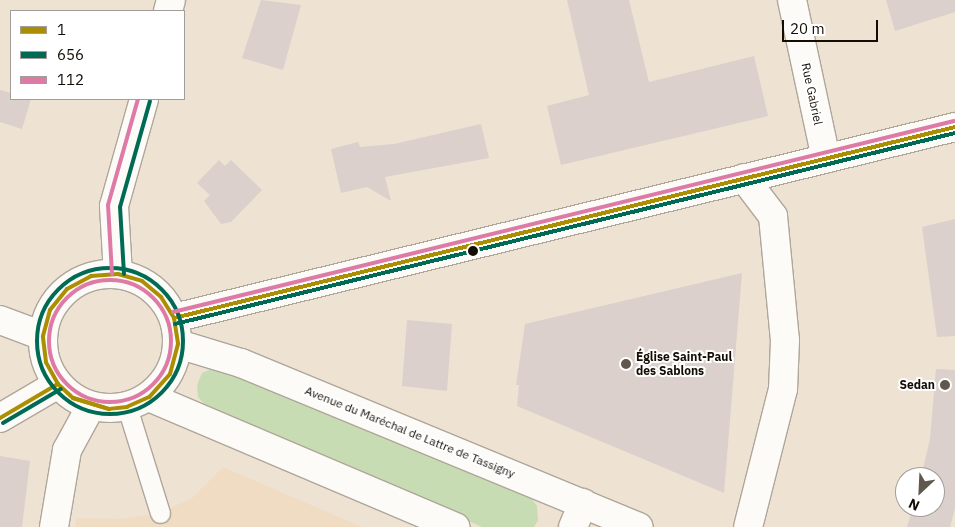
<!DOCTYPE html>
<meta charset="utf-8">
<style>
body{margin:0}
#map{position:relative;width:955px;height:527px;overflow:hidden;background:#eee2d3;font-family:"IBM Plex Sans",sans-serif}
div>[style]{position:absolute}
[style*='--x']{left:calc(var(--x)*1px);top:calc(var(--y)*1px);width:calc(var(--w)*1px);rotate:calc(var(--a)*1deg)}
.built>*{inset:0;background:#f0dcc3}
.green>*{inset:0;background:#c8dcb4}
.building>*{inset:0;background:#dbd0cc}
.roads{filter:drop-shadow(1px 0 #afa69a) drop-shadow(-1px 0 #afa69a) drop-shadow(0 1px #afa69a) drop-shadow(0 -1px #afa69a)}
.lane>*{height:19px;margin:-9.5px;padding:0 9.5px;transform-origin:9.5px;border-radius:9.5px;background:#fcfbf8}
.street>*{height:28px;margin:-14px;padding:0 14px;transform-origin:14px;border-radius:14px;background:#fcfbf8}
.secondary>*{height:28px;margin:-14px;padding:0 14px;transform-origin:14px;border-radius:14px;background:#fcfbf8}
.secondary>.ring{margin:-14px;padding:0;box-sizing:content-box;background:none;border:28px solid #fcfbf8;border-radius:50%}
.bus-1>*{height:4px;margin:-2px;padding:0 2px;transform-origin:2px;border-radius:2px;background:#ac8e03}
.bus-2>*{height:4px;margin:-2px;padding:0 2px;transform-origin:2px;border-radius:2px;background:#006b54}
.bus-2>.ring{margin:-2px;padding:0;box-sizing:content-box;background:none;border:4px solid #006b54;border-radius:50%}
.bus-3>*{height:4px;margin:-2px;padding:0 2px;transform-origin:2px;border-radius:2px;background:#dd7ba6}
.bus-3>.ring{margin:-2px;padding:0;box-sizing:content-box;background:none;border:4px solid #dd7ba6;border-radius:50%}
.dots>*{width:14px;height:14px;translate:-50% -50%;box-sizing:border-box;border:2px solid #fff;border-radius:50%}
span{translate:-50% -50%;white-space:nowrap;text-align:center;line-height:1.15;-webkit-text-stroke:4px #fff;paint-order:stroke}
.street-label{font-size:12px;color:#140d04}
.poi-label{font-size:12px;color:#140d04;font-weight:700}
.left{translate:0 -50%;text-align:left}
.right{translate:-100% -50%;text-align:right}
.legend{position:absolute;left:10px;top:10px;width:175px;height:90px;box-sizing:border-box;background:#fff;border:1px solid #a19e9b;margin:0;padding:6px 9px;list-style:none;font-size:15px;color:#140d04}
.legend li{display:flex;align-items:center;gap:10px;height:25px}
.legend b{width:25px;border:1px solid #a19e9b}
.north{position:absolute;left:895px;top:467px;width:50px;height:50px;box-sizing:border-box;background:#fff;border:1px solid #a19e9b;border-radius:50%;rotate:205deg;font-size:14px;font-weight:700;line-height:20px;text-align:center;color:#140d04}
.north::after{content:'';display:block;margin:auto;width:18px;height:22px;background:#60584c;clip-path:polygon(50% 0,100% 100%,50% 72%,0 100%)}
.scale{position:absolute;left:782px;top:20px;width:96px;height:22px;box-sizing:border-box;border:2px solid #140d04;border-top:0;padding-left:6px;font-size:15px;line-height:18px;white-space:nowrap;color:#140d04;-webkit-text-stroke:4px #fff;paint-order:stroke}
</style>
<div id="map">
<div class="built">
<div style="clip-path:polygon(223px 467px,362px 527px,75px 527px,76px 518px,121px 519px,160px 513px,192px 498px)"></div>
</div>
<div class="green">
<div style="clip-path:polygon(220px 365px,528px 494px,537px 506px,538px 520px,534px 527px,482px 527px,208px 408px,198px 397px,197px 385px,202px 373px)"></div>
</div>
<div class="building">
<div style="clip-path:polygon(261px 0,301px 5px,283px 70px,242px 58px)"></div>
<div style="clip-path:polygon(567px 0,629px 0,649px 82px,754px 56px,768px 116px,561px 165px,547px 106px,589px 95px)"></div>
<div style="clip-path:polygon(886px 0,955px 0,955px 12px,895px 31px)"></div>
<div style="clip-path:polygon(0 90px,11px 93px,11px 99px,31px 99px,22px 129px,0 122px)"></div>
<div style="clip-path:polygon(481px 124px,489px 158px,385px 177px,391px 201px,367px 187px,341px 193px,331px 149px,358px 142px,360px 147px,394px 144px)"></div>
<div style="clip-path:polygon(219px 160px,225px 166px,231px 160px,262px 190px,231px 222px,221px 224px,204px 201px,210px 195px,197px 183px)"></div>
<div style="clip-path:polygon(955px 219px,955px 336px,937px 337px,922px 227px)"></div>
<div style="clip-path:polygon(742px 273px,724px 493px,517px 406px,519px 385px,516px 385px,525px 324px)"></div>
<div style="clip-path:polygon(407px 320px,452px 324px,447px 391px,402px 386px)"></div>
<div style="clip-path:polygon(936px 369px,955px 370px,955px 508px,950px 527px,907px 527px,913px 507px,935px 507px,935px 477px,921px 477px,930px 439px)"></div>
<div style="clip-path:polygon(0 456px,30px 461px,22px 527px,0 527px)"></div>
</div>
<div class="roads">
<div class="lane">
<div style="--x:127;--y:407;--w:111;--a:72.7"></div>
</div>
<div class="street">
<div style="--x:792;--y:0;--w:162;--a:77.9"></div>
<div style="--x:168;--y:11;--w:11;--a:-75"></div>
<div style="--x:744;--y:178;--w:48;--a:52.7"></div>
<div style="--x:773;--y:216;--w:125;--a:84.5"></div>
<div style="--x:785;--y:340;--w:49;--a:92.3"></div>
<div style="--x:783;--y:389;--w:142;--a:104.2"></div>
<div style="--x:118;--y:274;--w:68;--a:-93.4"></div>
<div style="--x:114;--y:206;--w:111;--a:-74.3"></div>
<div style="--x:174;--y:318;--w:804;--a:-13.74"></div>
<div style="--x:0;--y:418;--w:67;--a:-30.4"></div>
<div style="--x:54;--y:527;--w:78;--a:-80.4"></div>
<div style="--x:67;--y:450;--w:50;--a:-61.4"></div>
<div style="--x:573;--y:527;--w:26;--a:-67"></div>
</div>
<div class="secondary">
<div class="ring" style="left:43px;top:274px;width:106px;height:106px"></div>
<div style="--x:0;--y:320;--w:46;--a:20.4"></div>
<div style="--x:178;--y:344;--w:66;--a:16.8"></div>
<div style="--x:241;--y:363;--w:430;--a:22.4"></div>
<div style="--x:149;--y:397;--w:333;--a:23"></div>
</div>
</div>
<div class="bus-1">
<div style="--x:174;--y:318;--w:804;--a:-13.74"></div>
<div style="--x:73;--y:398;--w:38;--a:17"></div>
<div style="--x:73;--y:398;--w:38;--a:17"></div>
<div style="--x:73;--y:398;--w:21;--a:-137"></div>
<div style="--x:58;--y:384;--w:25;--a:-119"></div>
<div style="--x:46;--y:362;--w:26;--a:-97"></div>
<div style="--x:43;--y:336;--w:27;--a:-75"></div>
<div style="--x:50;--y:310;--w:27;--a:-51"></div>
<div style="--x:67;--y:289;--w:27;--a:-28"></div>
<div style="--x:91;--y:276;--w:27;--a:-4"></div>
<div style="--x:118;--y:274;--w:25;--a:16"></div>
<div style="--x:142;--y:281;--w:25;--a:40"></div>
<div style="--x:161;--y:297;--w:25;--a:58"></div>
<div style="--x:174;--y:318;--w:26;--a:81"></div>
<div style="--x:178;--y:344;--w:31;--a:105"></div>
<div style="--x:170;--y:374;--w:31;--a:132"></div>
<div style="--x:149;--y:397;--w:24;--a:156"></div>
<div style="--x:127;--y:407;--w:18;--a:174"></div>
<div style="--x:0;--y:418;--w:67;--a:-30.4"></div>
</div>
<div class="bus-2">
<div class="ring" style="left:37px;top:268px;width:142px;height:142px"></div>
<div style="--x:124;--y:274;--w:67;--a:-93.4"></div>
<div style="--x:120;--y:207;--w:110;--a:-74.2"></div>
<div style="--x:175;--y:324;--w:803;--a:-13.76"></div>
<div style="--x:3;--y:423;--w:67;--a:-30.4"></div>
</div>
<div class="bus-3">
<div style="--x:112;--y:274;--w:69;--a:-93.3"></div>
<div style="--x:108;--y:205;--w:110;--a:-74.2"></div>
<div class="ring" style="left:49px;top:280px;width:118px;height:118px"></div>
<div style="--x:173;--y:312;--w:804;--a:-13.74"></div>
</div>
<div class="dots">
<div style="left:473px;top:251px;background:#140d04"></div>
<div style="left:626px;top:364px;background:#60584c"></div>
<div style="left:945px;top:385px;background:#60584c"></div>
</div>
<div class="street-label">
<span style="left:812px;top:94px;rotate:78deg">Rue Gabriel</span>
<span style="left:410px;top:432px;rotate:22deg">Avenue du Maréchal de Lattre de Tassigny</span>
</div>
<div class="poi-label">
<span class="left" style="left:636px;top:364px">Église Saint-Paul<br>des Sablons</span>
<span class="right" style="left:935px;top:385px">Sedan</span>
</div>
<ul class="legend">
<li><b style="height:6px;background:#ac8e03"></b>1</li>
<li><b style="height:6px;background:#006b54"></b>656</li>
<li><b style="height:6px;background:#dd7ba6"></b>112</li>
</ul>
<div class="north">N</div>
<div class="scale">20 m</div>
</div>
